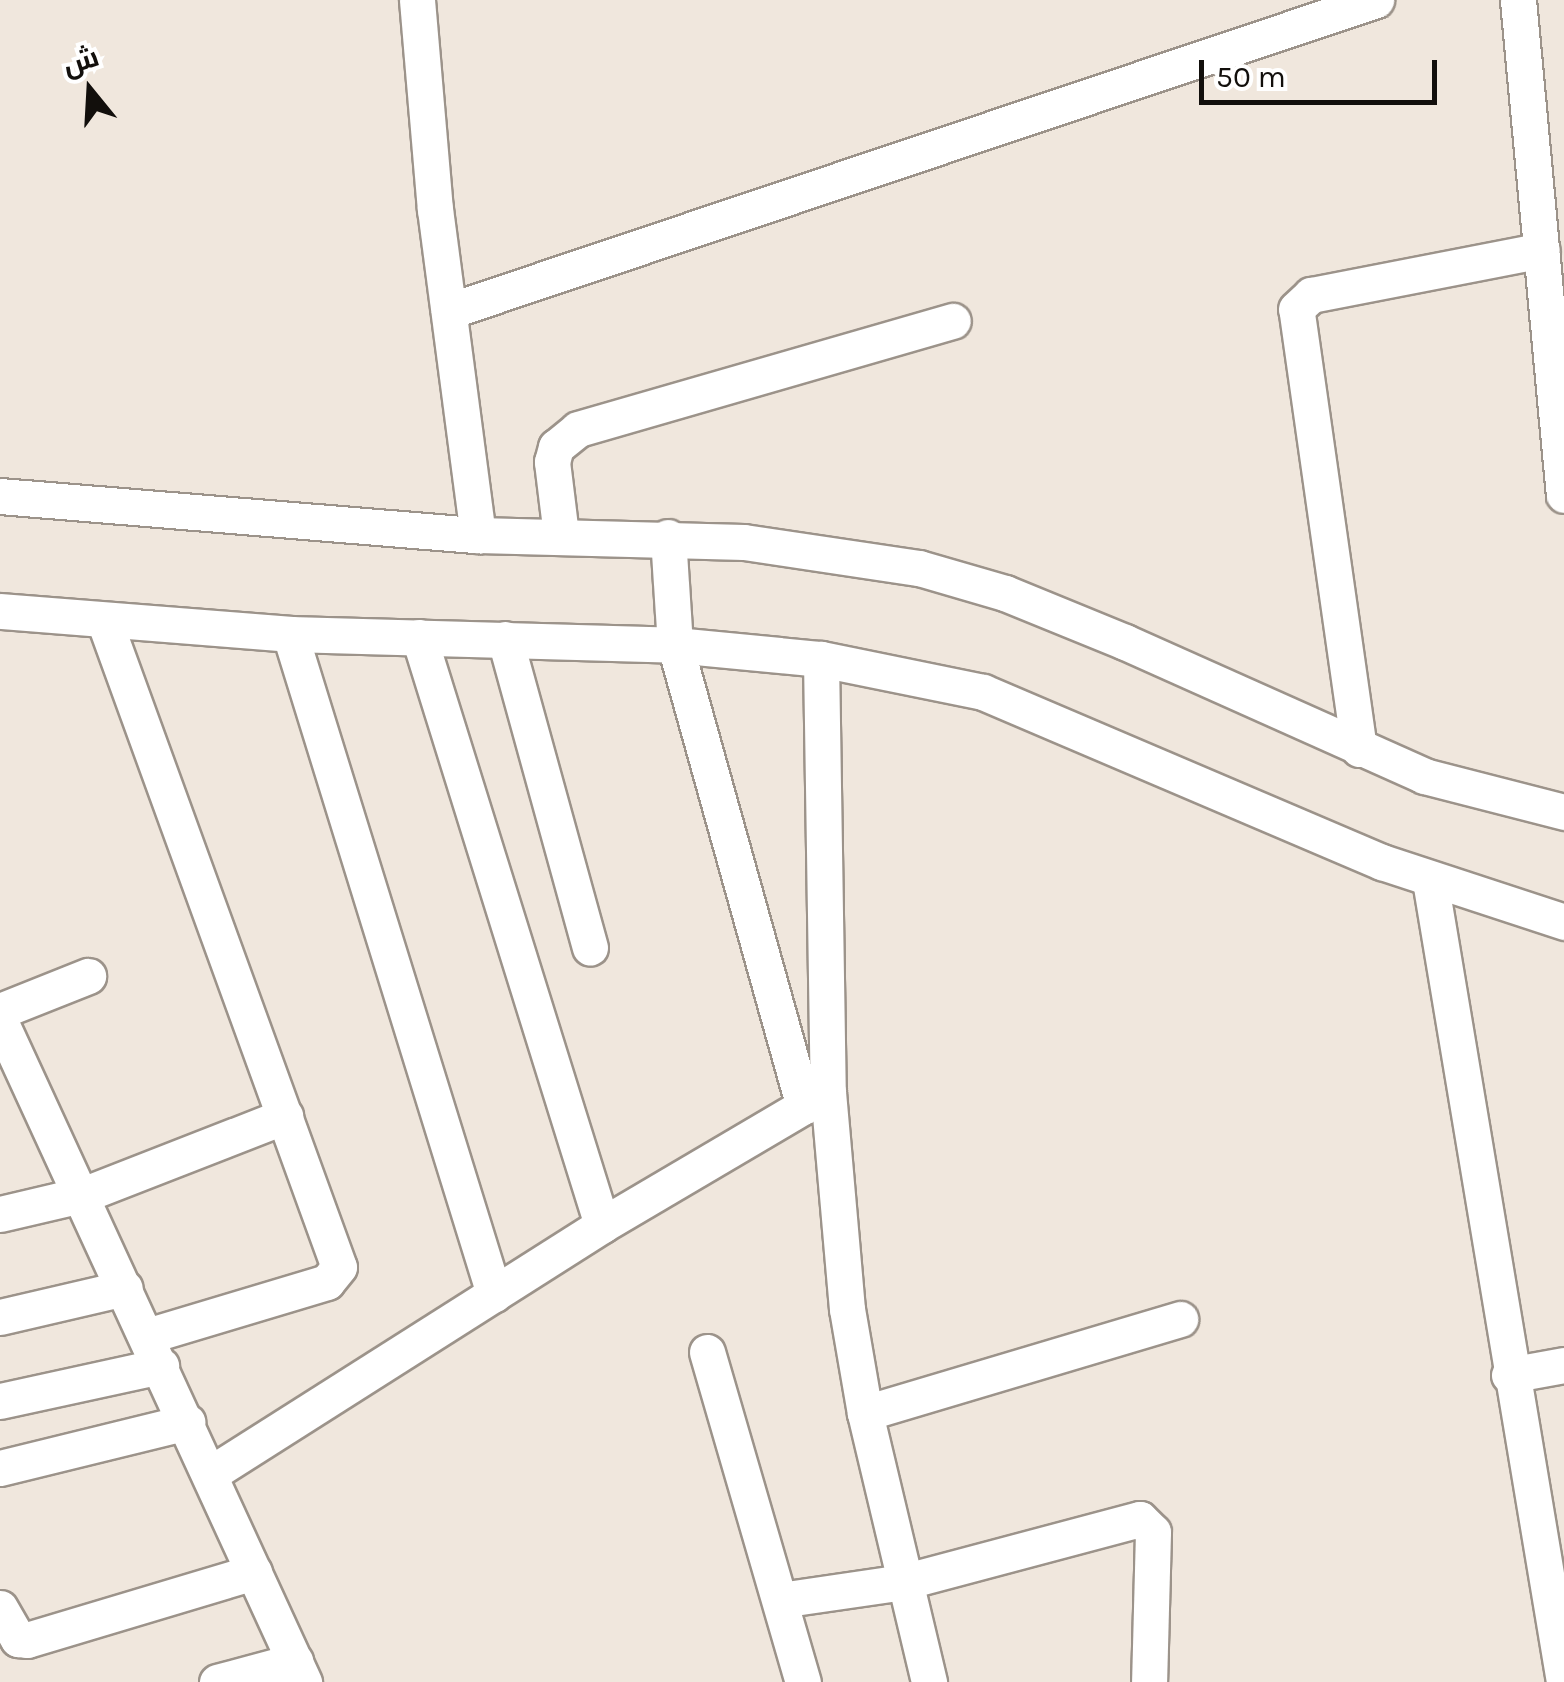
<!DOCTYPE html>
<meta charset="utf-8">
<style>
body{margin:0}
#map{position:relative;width:1564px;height:1682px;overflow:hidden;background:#f0e7dd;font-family:Karla,Cairo,sans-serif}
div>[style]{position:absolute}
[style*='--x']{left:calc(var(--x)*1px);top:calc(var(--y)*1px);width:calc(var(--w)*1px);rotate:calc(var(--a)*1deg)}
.roads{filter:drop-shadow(2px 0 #9c938a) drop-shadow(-2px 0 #9c938a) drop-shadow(0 2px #9c938a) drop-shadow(0 -2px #9c938a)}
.minor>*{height:35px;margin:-17.5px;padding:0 17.5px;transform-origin:17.5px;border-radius:17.5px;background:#fff}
span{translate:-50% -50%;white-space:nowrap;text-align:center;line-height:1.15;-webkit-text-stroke:8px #fff;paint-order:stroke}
.north{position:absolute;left:40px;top:40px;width:100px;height:100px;-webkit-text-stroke:8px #fff;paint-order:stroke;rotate:342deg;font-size:28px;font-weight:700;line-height:40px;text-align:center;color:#120f0c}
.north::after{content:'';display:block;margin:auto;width:35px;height:45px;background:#120f0c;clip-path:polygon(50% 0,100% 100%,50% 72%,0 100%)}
.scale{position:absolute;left:1199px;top:60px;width:238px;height:45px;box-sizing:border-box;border:5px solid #120f0c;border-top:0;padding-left:12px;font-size:30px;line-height:35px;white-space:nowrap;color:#120f0c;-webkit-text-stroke:8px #fff;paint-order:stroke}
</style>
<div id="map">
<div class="roads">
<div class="minor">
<div style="--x:417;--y:0;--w:210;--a:85.1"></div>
<div style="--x:435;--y:209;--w:329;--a:82.5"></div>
<div style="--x:1518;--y:0;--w:497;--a:84.7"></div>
<div style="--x:449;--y:311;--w:978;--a:-18.55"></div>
<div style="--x:0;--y:496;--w:480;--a:4.7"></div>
<div style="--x:478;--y:535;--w:266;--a:1.5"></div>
<div style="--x:744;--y:542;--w:177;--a:8.5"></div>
<div style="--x:919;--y:568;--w:90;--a:16.2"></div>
<div style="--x:1005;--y:593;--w:130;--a:22.2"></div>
<div style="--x:1125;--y:642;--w:328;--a:24.1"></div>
<div style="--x:1424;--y:776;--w:145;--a:14.4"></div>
<div style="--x:561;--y:535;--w:74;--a:-97"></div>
<div style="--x:552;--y:462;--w:16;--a:-75"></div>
<div style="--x:556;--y:447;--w:28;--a:-39"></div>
<div style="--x:578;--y:429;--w:390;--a:-16.1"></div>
<div style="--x:668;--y:537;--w:108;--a:86.3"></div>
<div style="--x:675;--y:645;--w:479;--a:74.4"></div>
<div style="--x:0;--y:611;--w:291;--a:4.5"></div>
<div style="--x:290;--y:634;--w:385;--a:1.6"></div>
<div style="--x:675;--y:645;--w:147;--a:5.5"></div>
<div style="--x:821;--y:659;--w:165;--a:11.5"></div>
<div style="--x:983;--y:692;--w:434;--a:23.1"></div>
<div style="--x:1382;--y:862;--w:192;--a:18.2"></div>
<div style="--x:104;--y:620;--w:688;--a:70.04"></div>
<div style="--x:339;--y:1267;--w:19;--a:129"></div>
<div style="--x:327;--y:1282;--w:188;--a:163.3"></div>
<div style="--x:290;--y:634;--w:691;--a:72.82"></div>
<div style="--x:419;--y:637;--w:616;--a:72.71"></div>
<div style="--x:505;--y:639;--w:320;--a:74.6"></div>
<div style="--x:821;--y:659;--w:433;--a:89.1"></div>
<div style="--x:828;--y:1092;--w:218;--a:85"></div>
<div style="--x:847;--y:1309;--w:106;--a:80.2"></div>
<div style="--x:865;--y:1413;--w:277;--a:76.6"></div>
<div style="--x:1359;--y:749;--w:444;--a:-98.1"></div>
<div style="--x:1296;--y:309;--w:21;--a:-43"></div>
<div style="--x:1311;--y:295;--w:235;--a:-11"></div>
<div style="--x:1430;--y:880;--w:813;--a:80.51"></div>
<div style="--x:0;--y:1011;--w:95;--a:-21.7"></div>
<div style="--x:0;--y:1021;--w:728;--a:65.3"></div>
<div style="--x:0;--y:1214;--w:87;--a:-13.2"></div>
<div style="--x:85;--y:1194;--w:215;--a:-21.3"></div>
<div style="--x:0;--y:1317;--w:128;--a:-13.1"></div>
<div style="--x:707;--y:1352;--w:344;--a:73.8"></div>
<div style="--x:1509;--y:1375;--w:56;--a:-10.3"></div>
<div style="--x:0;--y:1401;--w:165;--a:-12.3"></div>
<div style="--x:865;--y:1413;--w:329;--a:-16.6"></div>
<div style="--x:0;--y:1468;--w:193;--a:-13.8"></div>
<div style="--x:210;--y:1474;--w:464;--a:-32.4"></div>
<div style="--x:602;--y:1225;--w:262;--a:-30.5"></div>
<div style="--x:780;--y:1600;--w:124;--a:-8.3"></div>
<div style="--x:903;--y:1582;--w:245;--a:-14.9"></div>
<div style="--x:1140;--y:1519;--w:18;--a:45"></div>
<div style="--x:1153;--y:1532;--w:150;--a:91.5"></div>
<div style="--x:0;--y:1608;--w:36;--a:60"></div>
<div style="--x:18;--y:1639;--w:9;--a:6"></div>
<div style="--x:27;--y:1640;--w:237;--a:-16.7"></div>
<div style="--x:217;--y:1682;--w:81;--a:-15.1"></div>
</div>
</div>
<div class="north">ش</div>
<div class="scale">50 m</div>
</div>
